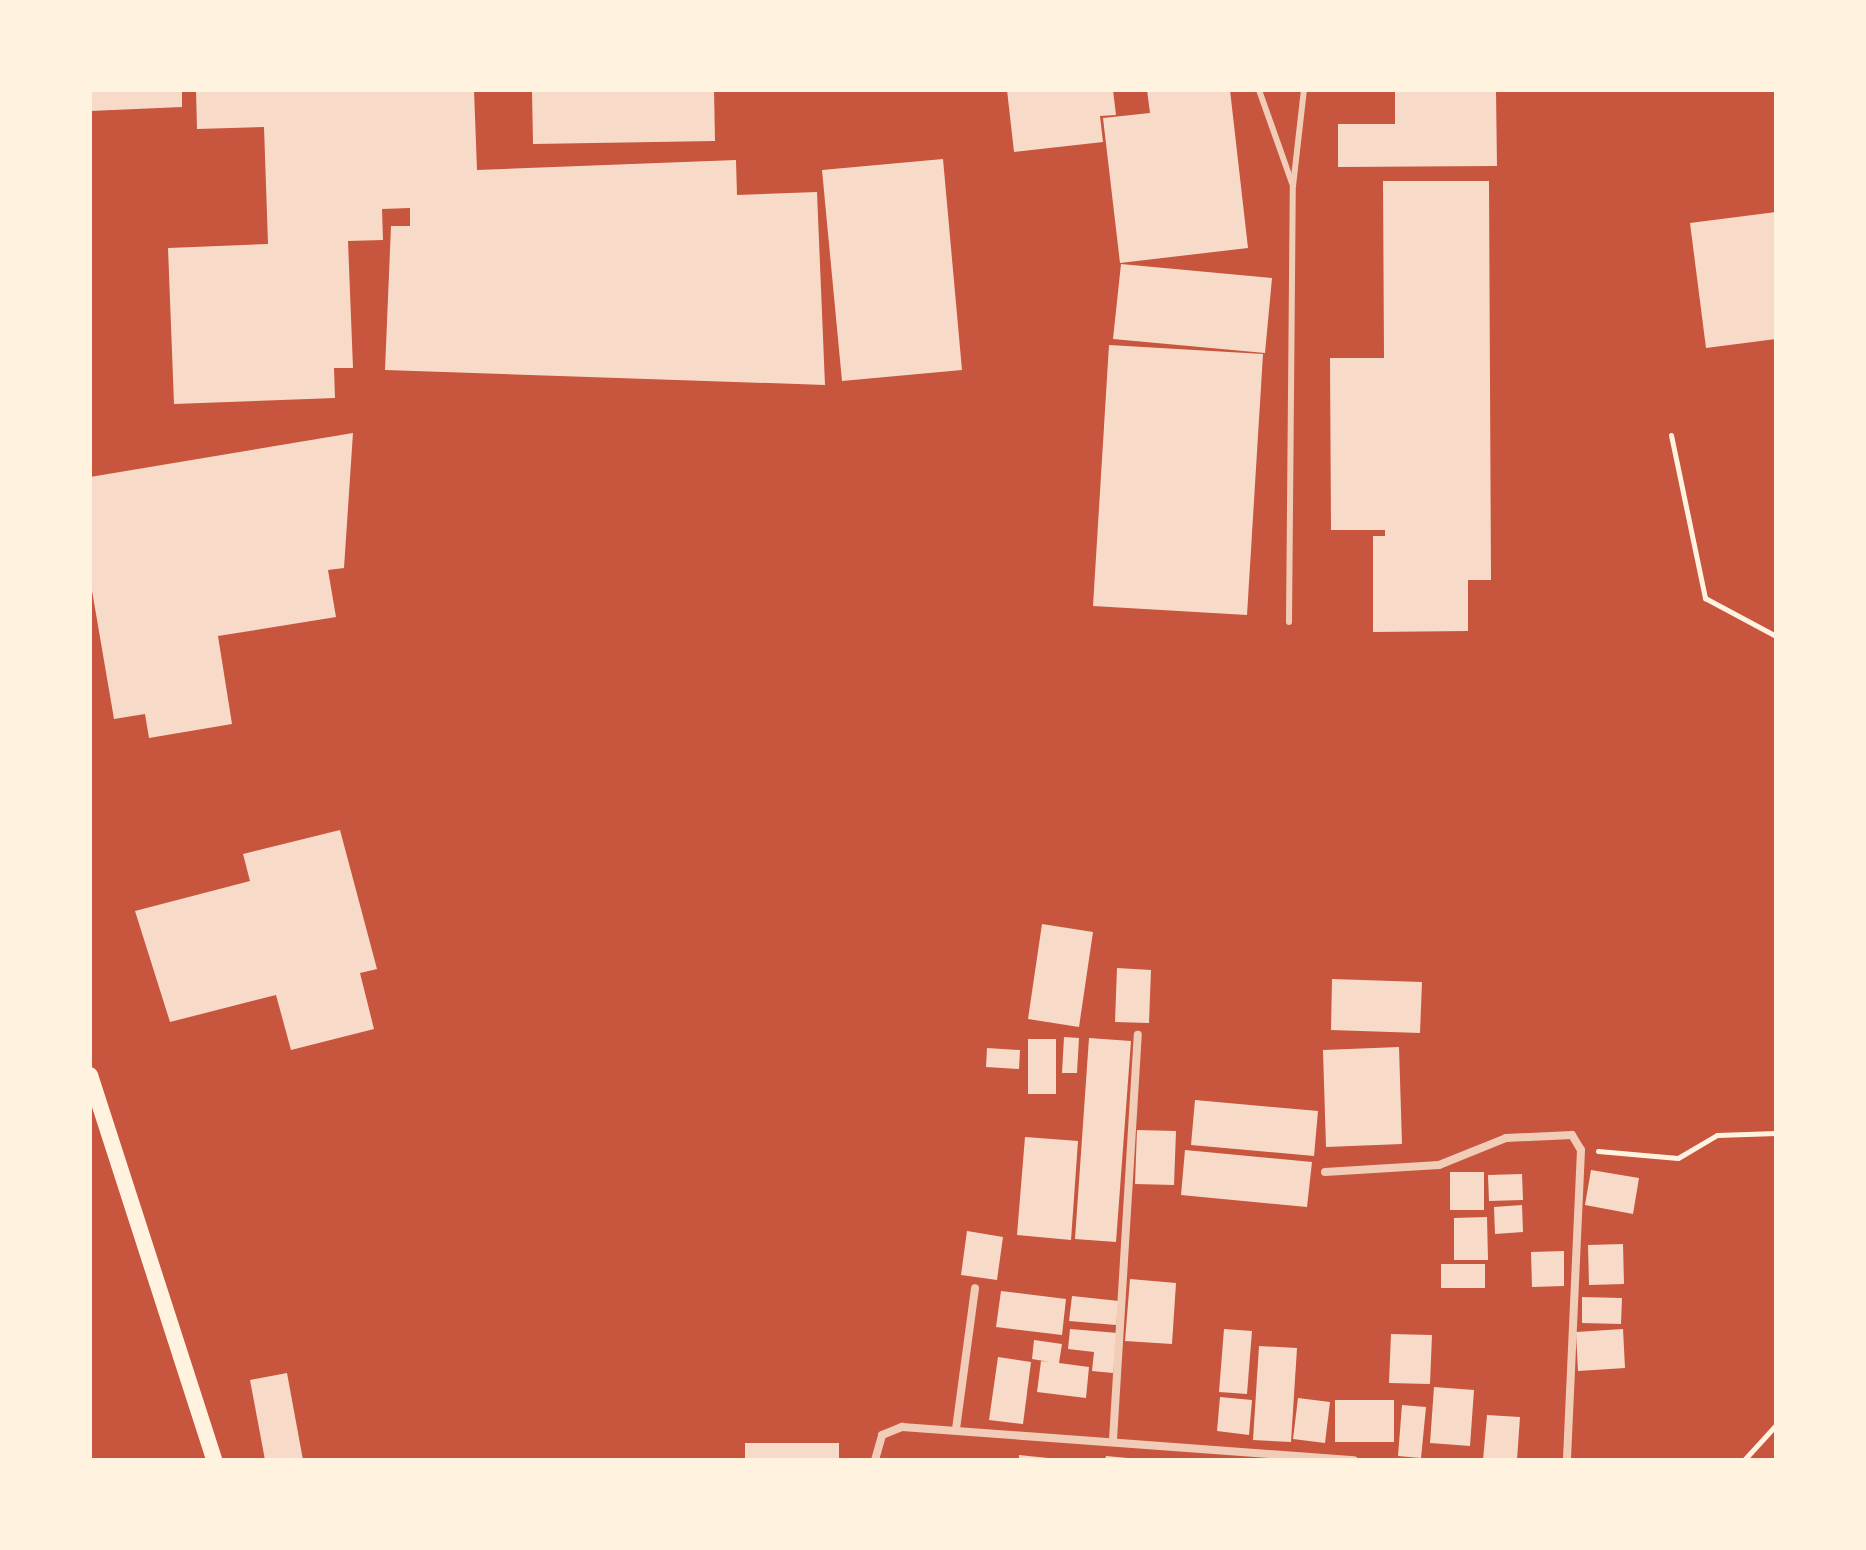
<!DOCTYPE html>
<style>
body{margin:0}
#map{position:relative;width:1866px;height:1550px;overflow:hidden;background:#c8553d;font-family:Commissioner,sans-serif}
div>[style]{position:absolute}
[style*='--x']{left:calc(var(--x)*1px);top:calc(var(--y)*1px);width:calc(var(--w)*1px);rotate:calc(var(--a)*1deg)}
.building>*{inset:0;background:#f7dbc8}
.path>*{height:5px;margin:-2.5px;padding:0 2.5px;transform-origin:2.5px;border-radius:2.5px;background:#fff3e0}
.service>*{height:6px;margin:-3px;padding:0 3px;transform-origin:3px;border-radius:3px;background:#f1ccb7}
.minor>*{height:8px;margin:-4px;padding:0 4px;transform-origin:4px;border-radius:4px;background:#f1ccb7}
.secondary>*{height:16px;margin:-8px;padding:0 8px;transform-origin:8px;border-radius:8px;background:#fff3e0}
span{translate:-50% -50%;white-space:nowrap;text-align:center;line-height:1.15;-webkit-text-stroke:8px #fff3e0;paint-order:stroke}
.frame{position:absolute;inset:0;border:92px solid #fff3e0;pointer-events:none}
</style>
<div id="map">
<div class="building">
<div style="clip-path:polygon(90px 90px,182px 90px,182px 107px,90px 111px)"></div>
<div style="clip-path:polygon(196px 90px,474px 90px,477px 170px,736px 160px,737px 195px,817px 192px,825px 385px,385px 370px,391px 226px,410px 226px,410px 208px,382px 209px,383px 240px,348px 241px,353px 368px,334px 368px,335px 398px,174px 404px,168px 248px,268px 244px,264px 127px,197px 129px)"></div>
<div style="clip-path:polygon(532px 90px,714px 90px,715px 141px,533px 144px)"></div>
<div style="clip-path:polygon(1007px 90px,1113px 90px,1116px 115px,1100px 116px,1103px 142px,1014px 152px)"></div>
<div style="clip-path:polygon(1147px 90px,1230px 90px,1248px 248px,1120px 263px,1103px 118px,1150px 113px)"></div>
<div style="clip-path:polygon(1395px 90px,1496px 90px,1497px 166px,1338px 167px,1338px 124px,1395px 124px)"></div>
<div style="clip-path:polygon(943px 159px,962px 370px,842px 381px,822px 170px)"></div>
<div style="clip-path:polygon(1383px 181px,1489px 181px,1491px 580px,1468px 580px,1468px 631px,1373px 632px,1373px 536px,1385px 536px,1385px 530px,1331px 530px,1330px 358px,1384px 358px)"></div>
<div style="clip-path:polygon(1776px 212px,1776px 339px,1706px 348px,1690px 223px)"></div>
<div style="clip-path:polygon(1121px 264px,1272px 278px,1265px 353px,1113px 339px)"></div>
<div style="clip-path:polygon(1109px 345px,1263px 354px,1247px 615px,1093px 606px)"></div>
<div style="clip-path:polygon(353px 433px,344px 568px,328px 570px,336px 617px,218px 636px,232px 724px,149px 738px,145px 714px,114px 719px,90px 579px,90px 477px)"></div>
<div style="clip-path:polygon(340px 830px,377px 969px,360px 973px,374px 1029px,291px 1050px,276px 995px,170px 1022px,135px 911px,250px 881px,243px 854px)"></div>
<div style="clip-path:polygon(1042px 924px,1093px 932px,1079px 1027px,1028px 1019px)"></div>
<div style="clip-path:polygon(1117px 968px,1151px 970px,1149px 1023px,1115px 1022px)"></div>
<div style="clip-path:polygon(1332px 979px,1422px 982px,1420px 1033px,1331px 1030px)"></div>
<div style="clip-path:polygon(1064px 1037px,1079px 1038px,1077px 1073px,1062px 1073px)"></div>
<div style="clip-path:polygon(1089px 1038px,1131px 1041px,1116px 1242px,1075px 1239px)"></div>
<div style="clip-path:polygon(1028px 1039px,1056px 1039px,1056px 1094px,1028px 1094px)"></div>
<div style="clip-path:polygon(1399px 1047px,1402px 1144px,1326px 1147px,1323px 1050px)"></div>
<div style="clip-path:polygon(987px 1048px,1020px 1050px,1019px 1069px,986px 1067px)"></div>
<div style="clip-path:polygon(1195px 1100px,1318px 1111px,1314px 1156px,1191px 1145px)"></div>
<div style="clip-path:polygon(1137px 1130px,1176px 1131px,1174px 1185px,1135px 1184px)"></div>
<div style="clip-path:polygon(1025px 1137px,1078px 1141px,1071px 1240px,1017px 1235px)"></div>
<div style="clip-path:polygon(1185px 1150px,1312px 1162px,1307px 1207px,1181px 1195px)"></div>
<div style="clip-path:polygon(1591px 1170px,1639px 1178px,1633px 1214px,1585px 1205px)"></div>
<div style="clip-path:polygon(1450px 1172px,1484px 1172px,1484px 1210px,1450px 1210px)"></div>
<div style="clip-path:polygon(1522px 1174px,1523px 1200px,1489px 1201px,1488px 1175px)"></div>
<div style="clip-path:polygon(1522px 1205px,1523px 1232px,1495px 1234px,1494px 1207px)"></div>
<div style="clip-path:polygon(1487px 1217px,1488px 1260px,1454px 1260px,1454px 1218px)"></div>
<div style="clip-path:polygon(967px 1231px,1003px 1237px,997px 1280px,961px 1275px)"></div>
<div style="clip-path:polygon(1623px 1244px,1624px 1284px,1589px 1285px,1588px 1245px)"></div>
<div style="clip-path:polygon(1564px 1251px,1564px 1286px,1532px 1287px,1531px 1252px)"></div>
<div style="clip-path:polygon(1441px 1264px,1485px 1264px,1485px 1288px,1441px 1288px)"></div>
<div style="clip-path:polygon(1130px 1279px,1176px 1283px,1172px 1344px,1125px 1341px)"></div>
<div style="clip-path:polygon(1001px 1291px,1066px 1299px,1062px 1335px,996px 1327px)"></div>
<div style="clip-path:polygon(1072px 1296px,1119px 1301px,1116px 1325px,1069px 1321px)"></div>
<div style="clip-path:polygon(1582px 1297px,1622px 1298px,1621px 1324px,1582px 1323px)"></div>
<div style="clip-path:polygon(1070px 1329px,1118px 1333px,1113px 1373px,1092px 1371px,1094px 1352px,1068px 1349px)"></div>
<div style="clip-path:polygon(1224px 1329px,1252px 1331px,1247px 1394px,1219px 1392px)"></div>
<div style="clip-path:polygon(1623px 1329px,1625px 1368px,1578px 1371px,1576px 1332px)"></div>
<div style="clip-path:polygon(1391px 1334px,1432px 1335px,1430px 1384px,1389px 1383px)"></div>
<div style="clip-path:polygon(1034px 1340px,1062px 1344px,1059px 1363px,1089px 1367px,1086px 1398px,1037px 1392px,1041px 1361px,1050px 1362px,1032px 1359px)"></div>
<div style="clip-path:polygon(1259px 1346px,1297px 1348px,1291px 1442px,1253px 1440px)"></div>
<div style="clip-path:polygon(998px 1357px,1031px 1362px,1023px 1424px,989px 1420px)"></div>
<div style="clip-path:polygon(287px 1373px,303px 1460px,265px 1460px,250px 1380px)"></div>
<div style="clip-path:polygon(1434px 1387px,1474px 1390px,1470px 1446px,1430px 1443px)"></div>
<div style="clip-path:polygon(1220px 1397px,1252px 1400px,1249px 1435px,1217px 1431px)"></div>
<div style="clip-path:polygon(1298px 1398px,1330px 1402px,1325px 1443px,1293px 1439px)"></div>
<div style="clip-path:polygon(1335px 1400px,1394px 1400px,1394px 1442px,1335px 1442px)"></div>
<div style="clip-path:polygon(1402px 1405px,1426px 1407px,1421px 1458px,1398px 1456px)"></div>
<div style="clip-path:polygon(1487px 1415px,1520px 1417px,1517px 1460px,1483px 1460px)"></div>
<div style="clip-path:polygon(745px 1443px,839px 1443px,839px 1460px,745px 1460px)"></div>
<div style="clip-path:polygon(1019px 1455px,1048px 1458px,1047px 1460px,1019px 1460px)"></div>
<div style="clip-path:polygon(1106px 1456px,1128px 1458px,1128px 1460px,1105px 1460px)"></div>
</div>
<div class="path">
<div style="--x:1671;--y:435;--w:167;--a:78.2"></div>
<div style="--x:1705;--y:598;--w:81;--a:28.2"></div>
<div style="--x:1598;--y:1151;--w:80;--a:5"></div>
<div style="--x:1678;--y:1158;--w:45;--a:-30.5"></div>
<div style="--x:1717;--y:1135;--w:59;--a:-1.9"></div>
<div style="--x:1744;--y:1460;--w:47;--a:-47.6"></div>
</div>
<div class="service">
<div style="--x:1259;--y:90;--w:99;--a:70.5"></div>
<div style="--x:1289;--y:622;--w:436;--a:-89.5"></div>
<div style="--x:1293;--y:186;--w:97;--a:-83.5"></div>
</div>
<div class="minor">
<div style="--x:1325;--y:1172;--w:114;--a:-3.5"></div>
<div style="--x:1439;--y:1165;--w:72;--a:-21.9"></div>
<div style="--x:1506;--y:1138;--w:66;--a:-2.6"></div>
<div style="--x:1572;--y:1135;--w:17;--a:59"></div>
<div style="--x:1581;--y:1150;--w:310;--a:92.6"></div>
<div style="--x:956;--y:1429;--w:142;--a:-82.3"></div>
<div style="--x:1113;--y:1440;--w:406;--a:-86.5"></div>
<div style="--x:875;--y:1460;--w:26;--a:-74"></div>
<div style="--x:882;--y:1435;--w:22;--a:-22"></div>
<div style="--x:902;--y:1427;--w:453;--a:4.2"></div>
</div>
<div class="secondary">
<div style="--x:90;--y:1075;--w:404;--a:72.1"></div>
</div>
<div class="frame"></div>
</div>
